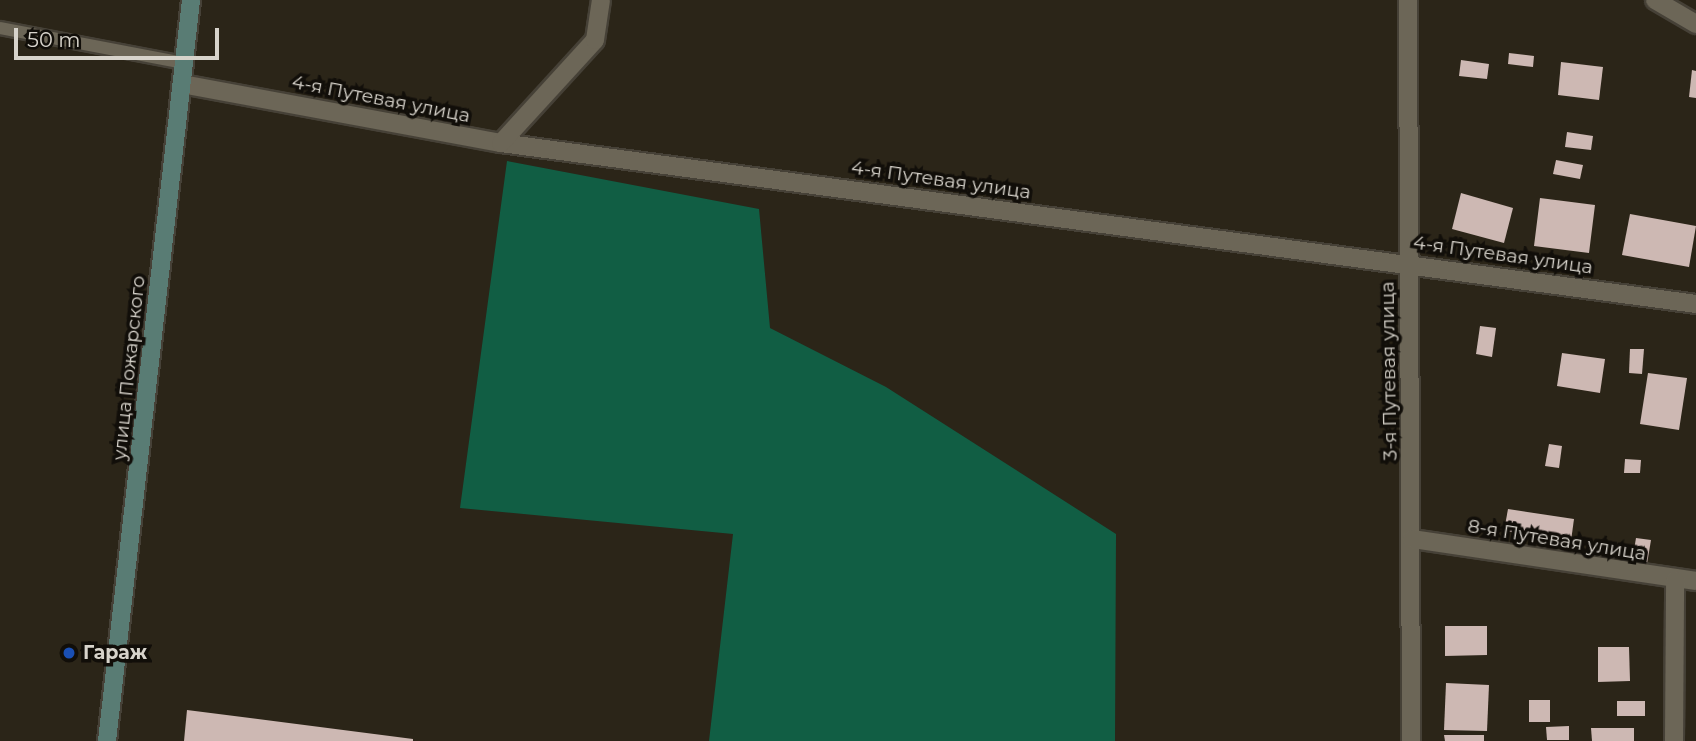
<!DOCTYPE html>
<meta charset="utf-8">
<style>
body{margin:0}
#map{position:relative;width:1696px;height:741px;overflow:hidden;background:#2b2518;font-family:Montserrat,sans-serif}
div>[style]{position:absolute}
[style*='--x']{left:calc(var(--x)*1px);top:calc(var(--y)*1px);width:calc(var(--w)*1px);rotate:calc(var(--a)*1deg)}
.forest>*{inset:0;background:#115e44}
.building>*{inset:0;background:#cdb8b3}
.roads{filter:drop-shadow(2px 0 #464137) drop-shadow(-2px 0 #464137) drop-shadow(0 2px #464137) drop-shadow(0 -2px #464137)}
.lane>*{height:12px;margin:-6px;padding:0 6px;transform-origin:6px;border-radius:6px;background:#6c6657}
.street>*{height:18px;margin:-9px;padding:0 9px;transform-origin:9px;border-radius:9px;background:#6c6657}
.secondary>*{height:18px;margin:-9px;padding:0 9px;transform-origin:9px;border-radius:9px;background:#597c74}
.dots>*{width:19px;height:19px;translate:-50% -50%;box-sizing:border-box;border:4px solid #110e09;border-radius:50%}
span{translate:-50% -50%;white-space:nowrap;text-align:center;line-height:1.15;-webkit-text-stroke:7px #110e09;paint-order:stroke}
.street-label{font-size:19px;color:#d7d3cb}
.poi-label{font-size:19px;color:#d7d3cb;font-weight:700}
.left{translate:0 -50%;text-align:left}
.scale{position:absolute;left:14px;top:28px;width:205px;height:32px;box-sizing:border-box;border:4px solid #d7d3cb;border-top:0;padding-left:9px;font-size:21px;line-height:24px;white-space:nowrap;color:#d7d3cb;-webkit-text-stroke:5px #110e09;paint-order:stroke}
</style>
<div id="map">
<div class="forest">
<div style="clip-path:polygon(507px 161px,759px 209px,770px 328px,886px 387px,1116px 534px,1115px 741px,709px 741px,733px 534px,460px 508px)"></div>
</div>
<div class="building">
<div style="clip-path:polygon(1509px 53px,1534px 56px,1533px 67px,1508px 64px)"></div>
<div style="clip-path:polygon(1461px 60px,1489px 64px,1487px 79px,1459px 76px)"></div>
<div style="clip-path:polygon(1561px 62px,1603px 67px,1599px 100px,1558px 95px)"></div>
<div style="clip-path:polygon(1692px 70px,1696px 71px,1696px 98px,1689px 97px)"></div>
<div style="clip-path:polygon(1567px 132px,1593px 136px,1591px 150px,1565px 147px)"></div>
<div style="clip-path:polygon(1556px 160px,1583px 165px,1580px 179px,1553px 174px)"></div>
<div style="clip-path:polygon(1461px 193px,1513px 208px,1504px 243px,1452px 229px)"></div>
<div style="clip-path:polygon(1540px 198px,1595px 205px,1589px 253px,1534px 246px)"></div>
<div style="clip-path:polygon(1630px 214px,1696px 226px,1689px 267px,1622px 255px)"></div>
<div style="clip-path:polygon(1480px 326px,1496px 328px,1492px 357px,1476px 354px)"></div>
<div style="clip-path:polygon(1630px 349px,1644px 349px,1642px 374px,1629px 373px)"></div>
<div style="clip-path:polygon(1562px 353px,1605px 359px,1600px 393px,1557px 386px)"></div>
<div style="clip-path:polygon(1648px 373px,1687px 378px,1679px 430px,1640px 424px)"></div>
<div style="clip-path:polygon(1549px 444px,1562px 446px,1559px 468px,1545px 466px)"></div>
<div style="clip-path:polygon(1625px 459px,1641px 460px,1640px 473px,1624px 473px)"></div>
<div style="clip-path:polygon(1508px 509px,1574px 519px,1571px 541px,1504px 531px)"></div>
<div style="clip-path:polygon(1636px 538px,1651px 540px,1647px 564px,1632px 562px)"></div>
<div style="clip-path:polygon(1445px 626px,1487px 626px,1487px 655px,1445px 656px)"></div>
<div style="clip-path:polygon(1598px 647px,1629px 647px,1630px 681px,1598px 682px)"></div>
<div style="clip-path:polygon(1446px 683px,1489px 685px,1487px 731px,1444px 730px)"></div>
<div style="clip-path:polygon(1529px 700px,1550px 700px,1550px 722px,1529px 722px)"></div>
<div style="clip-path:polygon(1617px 701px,1645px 701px,1645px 716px,1617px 716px)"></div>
<div style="clip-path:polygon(187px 710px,413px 739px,413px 741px,184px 741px)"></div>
<div style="clip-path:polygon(1569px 726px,1569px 740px,1547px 740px,1546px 727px)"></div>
<div style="clip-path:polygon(1591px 728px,1634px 728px,1634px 741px,1592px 741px)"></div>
<div style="clip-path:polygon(1444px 735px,1484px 735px,1484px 741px,1445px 741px)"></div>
</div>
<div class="roads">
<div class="lane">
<div style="--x:0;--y:28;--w:187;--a:10.8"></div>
</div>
<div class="street">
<div style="--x:1408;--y:0;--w:741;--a:89.77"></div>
<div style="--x:1655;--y:0;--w:48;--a:30.3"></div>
<div style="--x:182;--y:84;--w:324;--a:10.5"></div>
<div style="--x:501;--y:143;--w:1206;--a:7.67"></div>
<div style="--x:501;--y:143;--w:139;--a:-47.6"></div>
<div style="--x:595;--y:40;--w:40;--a:-81.5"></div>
<div style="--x:1412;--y:539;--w:287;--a:8.4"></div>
<div style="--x:1674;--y:741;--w:161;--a:-89.6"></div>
</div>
<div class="secondary">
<div style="--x:107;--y:741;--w:746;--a:-83.53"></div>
</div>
</div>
<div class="dots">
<div style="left:69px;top:653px;background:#1a4fb4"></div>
</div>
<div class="street-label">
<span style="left:381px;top:99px;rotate:11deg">4-я Путевая улица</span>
<span style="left:941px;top:180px;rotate:8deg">4-я Путевая улица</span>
<span style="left:1503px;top:255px;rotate:8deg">4-я Путевая улица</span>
<span style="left:129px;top:368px;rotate:-84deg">улица Пожарского</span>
<span style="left:1389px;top:371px;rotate:-91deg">3-я Путевая улица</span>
<span style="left:1557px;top:540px;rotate:9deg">8-я Путевая улица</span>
</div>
<div class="poi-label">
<span class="left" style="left:83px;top:653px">Гараж</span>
</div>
<div class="scale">50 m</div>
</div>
